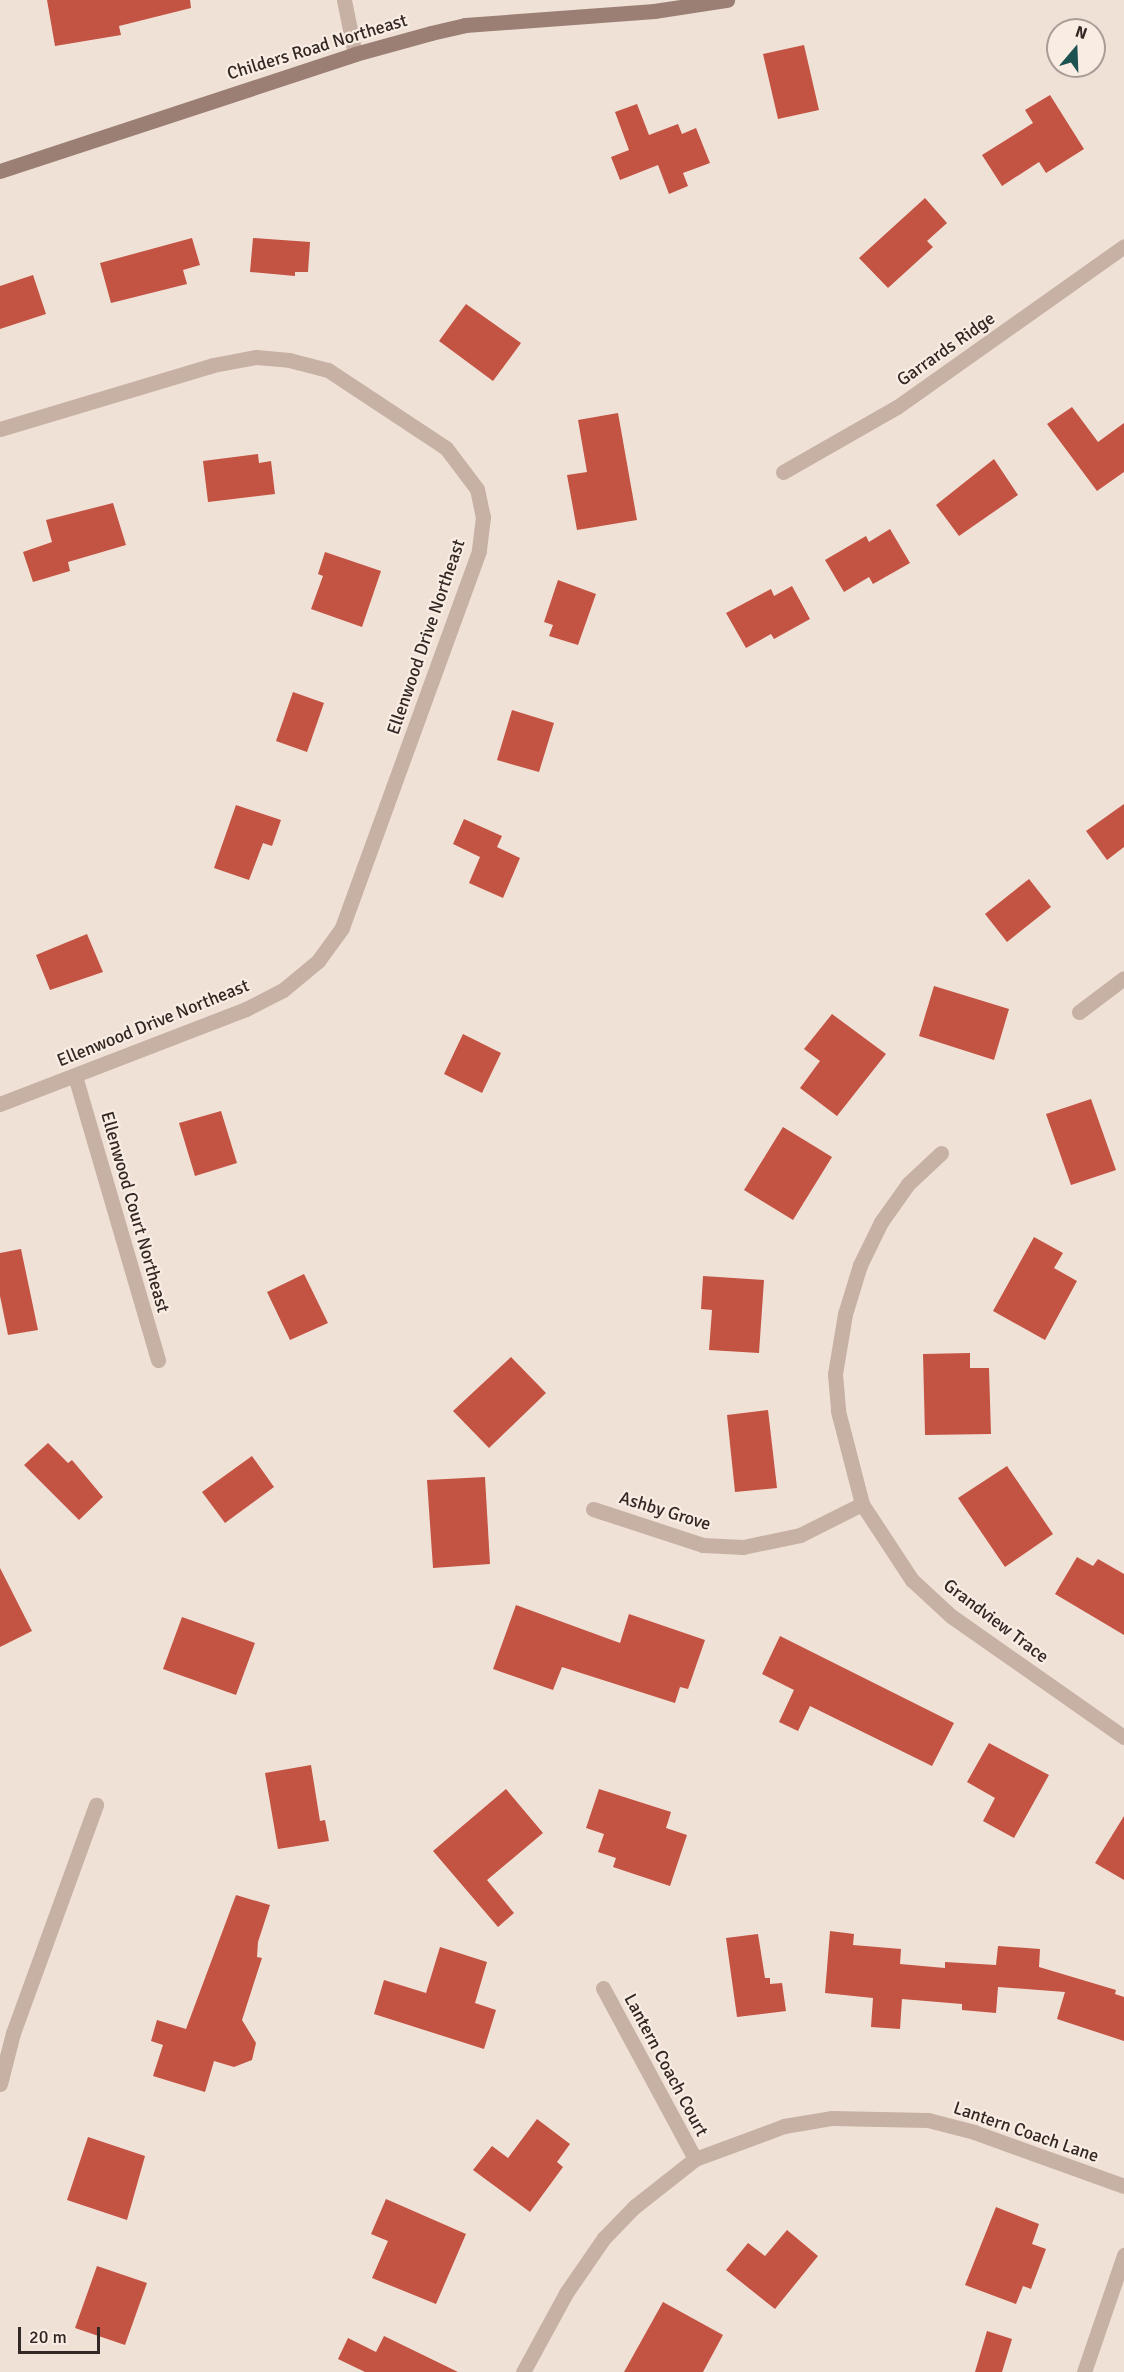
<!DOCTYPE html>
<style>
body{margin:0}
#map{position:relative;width:1124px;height:2372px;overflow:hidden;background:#f0e1d7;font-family:Signika,sans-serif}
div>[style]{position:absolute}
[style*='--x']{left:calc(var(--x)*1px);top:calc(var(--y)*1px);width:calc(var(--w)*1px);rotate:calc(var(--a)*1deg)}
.building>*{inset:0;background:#c35342}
.street>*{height:15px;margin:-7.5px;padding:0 7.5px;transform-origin:7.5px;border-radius:7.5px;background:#c7b0a4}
.secondary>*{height:15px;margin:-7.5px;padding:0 7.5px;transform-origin:7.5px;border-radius:7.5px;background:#9b7f75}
span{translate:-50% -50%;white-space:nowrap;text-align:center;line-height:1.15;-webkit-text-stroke:4.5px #f8ece3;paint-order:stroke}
.street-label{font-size:18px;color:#332825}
.north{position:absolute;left:1046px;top:18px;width:60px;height:60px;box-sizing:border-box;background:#f8ece3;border:2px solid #a99e97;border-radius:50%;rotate:19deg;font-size:16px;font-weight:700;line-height:24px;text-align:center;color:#332825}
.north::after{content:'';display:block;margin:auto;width:21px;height:27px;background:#1c5350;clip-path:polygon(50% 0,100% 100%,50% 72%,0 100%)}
.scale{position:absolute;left:18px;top:2327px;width:82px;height:27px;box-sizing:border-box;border:3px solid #332825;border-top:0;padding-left:8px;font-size:18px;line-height:21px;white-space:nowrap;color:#332825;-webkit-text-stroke:4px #f8ece3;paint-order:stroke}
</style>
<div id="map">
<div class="building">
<div style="clip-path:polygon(47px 0,190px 0,191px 8px,119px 26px,121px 35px,55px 46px)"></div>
<div style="clip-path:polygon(804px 45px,819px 110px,778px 119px,763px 54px)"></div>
<div style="clip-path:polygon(1050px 95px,1084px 149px,1046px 173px,1039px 162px,1002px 186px,982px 155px,1033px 123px,1025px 110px)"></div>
<div style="clip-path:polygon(637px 104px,649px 135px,678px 124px,682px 134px,696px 128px,710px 163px,683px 173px,688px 186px,669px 194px,658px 165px,620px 180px,611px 157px,629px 150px,615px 112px)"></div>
<div style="clip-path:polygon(925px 198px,947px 223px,927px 241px,933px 247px,888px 288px,859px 258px)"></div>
<div style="clip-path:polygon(192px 238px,200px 265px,183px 270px,187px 284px,111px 303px,100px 263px)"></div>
<div style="clip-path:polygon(253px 238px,310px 242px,308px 272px,295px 272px,295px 276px,250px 272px)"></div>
<div style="clip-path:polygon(33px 275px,46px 314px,0 329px,0 286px)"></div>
<div style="clip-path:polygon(466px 304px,521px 343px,493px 381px,439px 341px)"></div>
<div style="clip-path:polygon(1072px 407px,1098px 442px,1124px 423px,1124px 472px,1097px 491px,1047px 424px)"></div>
<div style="clip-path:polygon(618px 413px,637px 520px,577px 530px,567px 475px,587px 472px,578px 420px)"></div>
<div style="clip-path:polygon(258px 454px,259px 463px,271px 461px,275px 494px,208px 502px,203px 461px)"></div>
<div style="clip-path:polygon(994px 459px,1018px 495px,959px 536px,936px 505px)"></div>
<div style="clip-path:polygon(113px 503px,126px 545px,68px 562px,70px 571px,33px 582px,23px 552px,52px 542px,46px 520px)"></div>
<div style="clip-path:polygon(890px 529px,910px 563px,873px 584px,869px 577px,844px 592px,825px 560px,866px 536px,869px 542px)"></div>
<div style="clip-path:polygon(325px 552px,381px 571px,362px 627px,311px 609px,323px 576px,318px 574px)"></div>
<div style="clip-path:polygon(558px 580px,596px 594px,578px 645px,549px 636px,553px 625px,544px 622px)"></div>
<div style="clip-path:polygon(792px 586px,810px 619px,774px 639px,771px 634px,746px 648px,726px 613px,771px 589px,774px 596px)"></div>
<div style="clip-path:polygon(293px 692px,324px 703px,307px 752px,276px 741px)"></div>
<div style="clip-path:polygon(512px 710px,554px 723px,539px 772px,497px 760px)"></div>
<div style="clip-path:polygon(1124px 804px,1124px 847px,1107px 860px,1086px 831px)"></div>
<div style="clip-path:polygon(236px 805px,281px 820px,272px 846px,263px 843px,249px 880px,214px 868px)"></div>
<div style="clip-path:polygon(464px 819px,502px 836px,497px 847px,520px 858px,503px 898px,469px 883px,480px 857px,453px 844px)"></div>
<div style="clip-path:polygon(1029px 879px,1051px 907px,1007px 942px,985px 914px)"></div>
<div style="clip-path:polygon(87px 934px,103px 972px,50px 990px,36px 955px)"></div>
<div style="clip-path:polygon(934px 986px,1009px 1009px,994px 1060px,919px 1036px)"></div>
<div style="clip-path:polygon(832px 1014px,886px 1054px,837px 1116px,800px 1088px,820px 1061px,804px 1049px)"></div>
<div style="clip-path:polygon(463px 1034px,501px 1053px,482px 1093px,444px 1074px)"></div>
<div style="clip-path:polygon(1091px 1099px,1116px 1170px,1071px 1185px,1046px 1114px)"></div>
<div style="clip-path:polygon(221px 1111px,237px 1163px,195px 1176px,179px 1123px)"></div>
<div style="clip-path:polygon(783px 1127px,832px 1157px,793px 1220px,744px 1190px)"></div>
<div style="clip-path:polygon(1034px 1237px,1063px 1253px,1054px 1268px,1077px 1281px,1045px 1340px,993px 1311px)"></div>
<div style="clip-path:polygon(21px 1249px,38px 1330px,8px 1335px,0 1296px,0 1253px)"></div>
<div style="clip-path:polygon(304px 1274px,328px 1323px,290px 1340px,267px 1292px)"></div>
<div style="clip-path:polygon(703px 1276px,764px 1280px,759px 1353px,709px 1350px,712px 1310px,701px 1309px)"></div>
<div style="clip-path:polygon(970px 1353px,970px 1368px,989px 1368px,991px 1434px,925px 1435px,923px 1354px)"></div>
<div style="clip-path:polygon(511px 1357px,546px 1393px,489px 1448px,453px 1411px)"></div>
<div style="clip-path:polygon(768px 1410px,777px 1488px,735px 1492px,727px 1415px)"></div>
<div style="clip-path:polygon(48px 1443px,68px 1463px,72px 1460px,103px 1497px,79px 1520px,24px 1465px)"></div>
<div style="clip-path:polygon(252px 1456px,274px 1487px,225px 1523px,202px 1492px)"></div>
<div style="clip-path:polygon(1007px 1466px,1053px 1534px,1005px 1567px,958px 1498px)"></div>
<div style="clip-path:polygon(485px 1477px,490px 1564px,433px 1568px,427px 1480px)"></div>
<div style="clip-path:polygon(1077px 1557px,1093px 1566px,1098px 1559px,1124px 1574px,1124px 1635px,1055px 1594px)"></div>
<div style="clip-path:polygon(0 1568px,32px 1631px,0 1647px)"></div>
<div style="clip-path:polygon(516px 1605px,620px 1643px,629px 1614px,705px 1640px,688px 1689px,680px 1687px,675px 1703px,562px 1667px,553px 1690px,493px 1669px)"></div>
<div style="clip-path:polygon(182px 1617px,255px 1643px,236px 1695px,163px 1669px)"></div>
<div style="clip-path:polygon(780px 1636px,954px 1723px,932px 1766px,810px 1706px,798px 1731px,779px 1722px,794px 1690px,762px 1674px)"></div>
<div style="clip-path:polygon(989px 1743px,1049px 1775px,1014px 1838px,983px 1821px,995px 1798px,967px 1782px)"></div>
<div style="clip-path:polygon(311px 1765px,320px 1821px,325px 1820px,329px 1841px,278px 1849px,265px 1773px)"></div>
<div style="clip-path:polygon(506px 1789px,543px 1833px,487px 1880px,514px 1913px,498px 1927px,433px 1851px)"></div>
<div style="clip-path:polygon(599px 1789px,671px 1812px,666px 1828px,687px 1835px,670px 1886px,613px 1867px,616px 1858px,598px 1852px,604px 1834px,586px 1828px)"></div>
<div style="clip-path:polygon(1124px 1816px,1124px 1880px,1095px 1863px)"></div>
<div style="clip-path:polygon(236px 1895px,270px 1905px,258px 1942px,257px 1957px,262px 1958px,242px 2020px,256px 2043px,252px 2060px,234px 2067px,214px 2061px,205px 2092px,153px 2076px,163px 2045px,151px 2041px,157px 2020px,186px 2029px)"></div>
<div style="clip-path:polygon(830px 1931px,854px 1934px,853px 1945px,901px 1949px,900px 1964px,945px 1968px,945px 1962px,996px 1965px,998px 1946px,1040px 1949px,1039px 1967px,1116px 1990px,1115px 1994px,1124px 1997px,1124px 2041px,1057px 2019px,1065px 1992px,998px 1987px,996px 2013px,962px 2010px,962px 2004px,902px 1999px,900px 2029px,871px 2027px,873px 1998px,825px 1993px)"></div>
<div style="clip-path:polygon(758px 1934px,765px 1978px,770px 1978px,770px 1984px,782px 1983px,786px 2011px,737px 2017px,726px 1938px)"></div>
<div style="clip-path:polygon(440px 1947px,487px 1962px,475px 2003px,496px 2010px,484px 2049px,374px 2014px,384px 1980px,426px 1993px)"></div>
<div style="clip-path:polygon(537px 2119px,570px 2144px,557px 2162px,563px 2167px,530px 2212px,473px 2170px,492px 2146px,508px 2158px)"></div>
<div style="clip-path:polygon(88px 2137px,145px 2156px,127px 2220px,67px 2200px)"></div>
<div style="clip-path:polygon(386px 2199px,466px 2234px,436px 2304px,372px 2278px,388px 2241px,371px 2234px)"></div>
<div style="clip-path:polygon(996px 2207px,1039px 2224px,1032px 2244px,1046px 2249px,1031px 2289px,1023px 2286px,1016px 2304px,965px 2285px)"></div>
<div style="clip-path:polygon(787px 2230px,818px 2256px,775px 2309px,726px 2270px,748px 2243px,765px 2256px)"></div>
<div style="clip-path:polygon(97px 2266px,147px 2283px,125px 2345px,75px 2328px)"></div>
<div style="clip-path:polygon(663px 2302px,723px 2335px,703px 2372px,624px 2372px)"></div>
<div style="clip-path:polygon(987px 2331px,1012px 2339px,1002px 2372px,975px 2372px)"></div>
<div style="clip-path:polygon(384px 2336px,458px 2372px,365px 2372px,338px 2359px,348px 2338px,376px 2352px)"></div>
</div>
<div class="street">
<div style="--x:344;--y:0;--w:55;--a:78.5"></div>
<div style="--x:0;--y:429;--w:222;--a:-16.7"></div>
<div style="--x:213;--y:365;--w:44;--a:-10.5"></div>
<div style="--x:256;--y:357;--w:33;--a:5"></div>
<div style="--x:289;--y:360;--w:40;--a:14.4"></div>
<div style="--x:328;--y:370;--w:141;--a:33.5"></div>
<div style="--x:446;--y:448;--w:51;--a:52.9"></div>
<div style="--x:477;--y:489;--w:29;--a:78"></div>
<div style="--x:483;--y:517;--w:34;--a:97"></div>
<div style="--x:479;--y:551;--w:401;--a:110"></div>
<div style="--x:342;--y:928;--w:41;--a:126"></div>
<div style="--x:318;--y:961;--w:45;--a:140.4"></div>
<div style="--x:283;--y:990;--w:42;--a:152.8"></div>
<div style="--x:246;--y:1009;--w:264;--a:158.9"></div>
<div style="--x:783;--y:472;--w:131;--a:-29.7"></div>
<div style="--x:897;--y:407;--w:278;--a:-35.3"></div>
<div style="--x:1079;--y:1012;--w:56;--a:-37.1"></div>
<div style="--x:75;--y:1076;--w:296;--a:73.7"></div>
<div style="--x:941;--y:1153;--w:45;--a:136.8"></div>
<div style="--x:908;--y:1184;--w:47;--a:125.4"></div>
<div style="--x:881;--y:1222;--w:48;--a:116"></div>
<div style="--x:860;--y:1265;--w:51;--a:107"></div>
<div style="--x:845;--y:1314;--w:61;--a:99.5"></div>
<div style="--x:835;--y:1374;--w:37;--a:85"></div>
<div style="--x:838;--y:1411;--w:96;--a:75.5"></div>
<div style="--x:862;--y:1504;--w:91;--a:56.7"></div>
<div style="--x:912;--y:1580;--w:53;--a:42.7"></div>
<div style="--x:951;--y:1616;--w:211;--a:35"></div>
<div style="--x:593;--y:1509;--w:116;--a:18.1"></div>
<div style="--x:703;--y:1545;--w:40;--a:2.9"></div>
<div style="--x:743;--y:1547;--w:58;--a:-11.9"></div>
<div style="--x:800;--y:1535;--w:69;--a:-26.6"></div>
<div style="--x:603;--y:1988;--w:194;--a:61.7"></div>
<div style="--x:0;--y:2084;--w:53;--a:-75.7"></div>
<div style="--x:13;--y:2033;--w:243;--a:-70"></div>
<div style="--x:523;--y:2372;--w:90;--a:-61.4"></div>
<div style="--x:566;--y:2293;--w:67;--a:-55.4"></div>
<div style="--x:604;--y:2238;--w:43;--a:-45.9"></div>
<div style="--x:634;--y:2207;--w:78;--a:-38.2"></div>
<div style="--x:695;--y:2159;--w:95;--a:-20.3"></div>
<div style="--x:784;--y:2126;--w:49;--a:-9.5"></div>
<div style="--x:832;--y:2118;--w:96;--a:1.2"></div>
<div style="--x:928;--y:2120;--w:48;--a:14.6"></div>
<div style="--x:974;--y:2132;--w:159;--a:19.8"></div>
<div style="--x:1084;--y:2372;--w:124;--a:-71.1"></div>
</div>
<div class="secondary">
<div style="--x:0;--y:171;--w:374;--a:-18.2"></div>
<div style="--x:355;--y:54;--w:79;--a:-15.4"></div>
<div style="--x:431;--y:33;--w:35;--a:-13"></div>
<div style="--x:465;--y:25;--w:190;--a:-4.2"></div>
<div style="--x:654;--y:11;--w:74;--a:-8.6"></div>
</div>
<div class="street-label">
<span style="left:317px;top:47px;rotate:-17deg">Childers Road Northeast</span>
<span style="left:946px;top:349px;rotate:-35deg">Garrards Ridge</span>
<span style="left:426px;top:637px;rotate:-71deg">Ellenwood Drive Northeast</span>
<span style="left:153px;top:1023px;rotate:-22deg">Ellenwood Drive Northeast</span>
<span style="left:135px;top:1212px;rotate:74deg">Ellenwood Court Northeast</span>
<span style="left:665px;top:1511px;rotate:17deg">Ashby Grove</span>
<span style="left:996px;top:1621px;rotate:37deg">Grandview Trace</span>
<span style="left:666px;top:2065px;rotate:62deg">Lantern Coach Court</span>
<span style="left:1026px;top:2132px;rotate:19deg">Lantern Coach Lane</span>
</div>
<div class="north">N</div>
<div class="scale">20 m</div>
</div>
